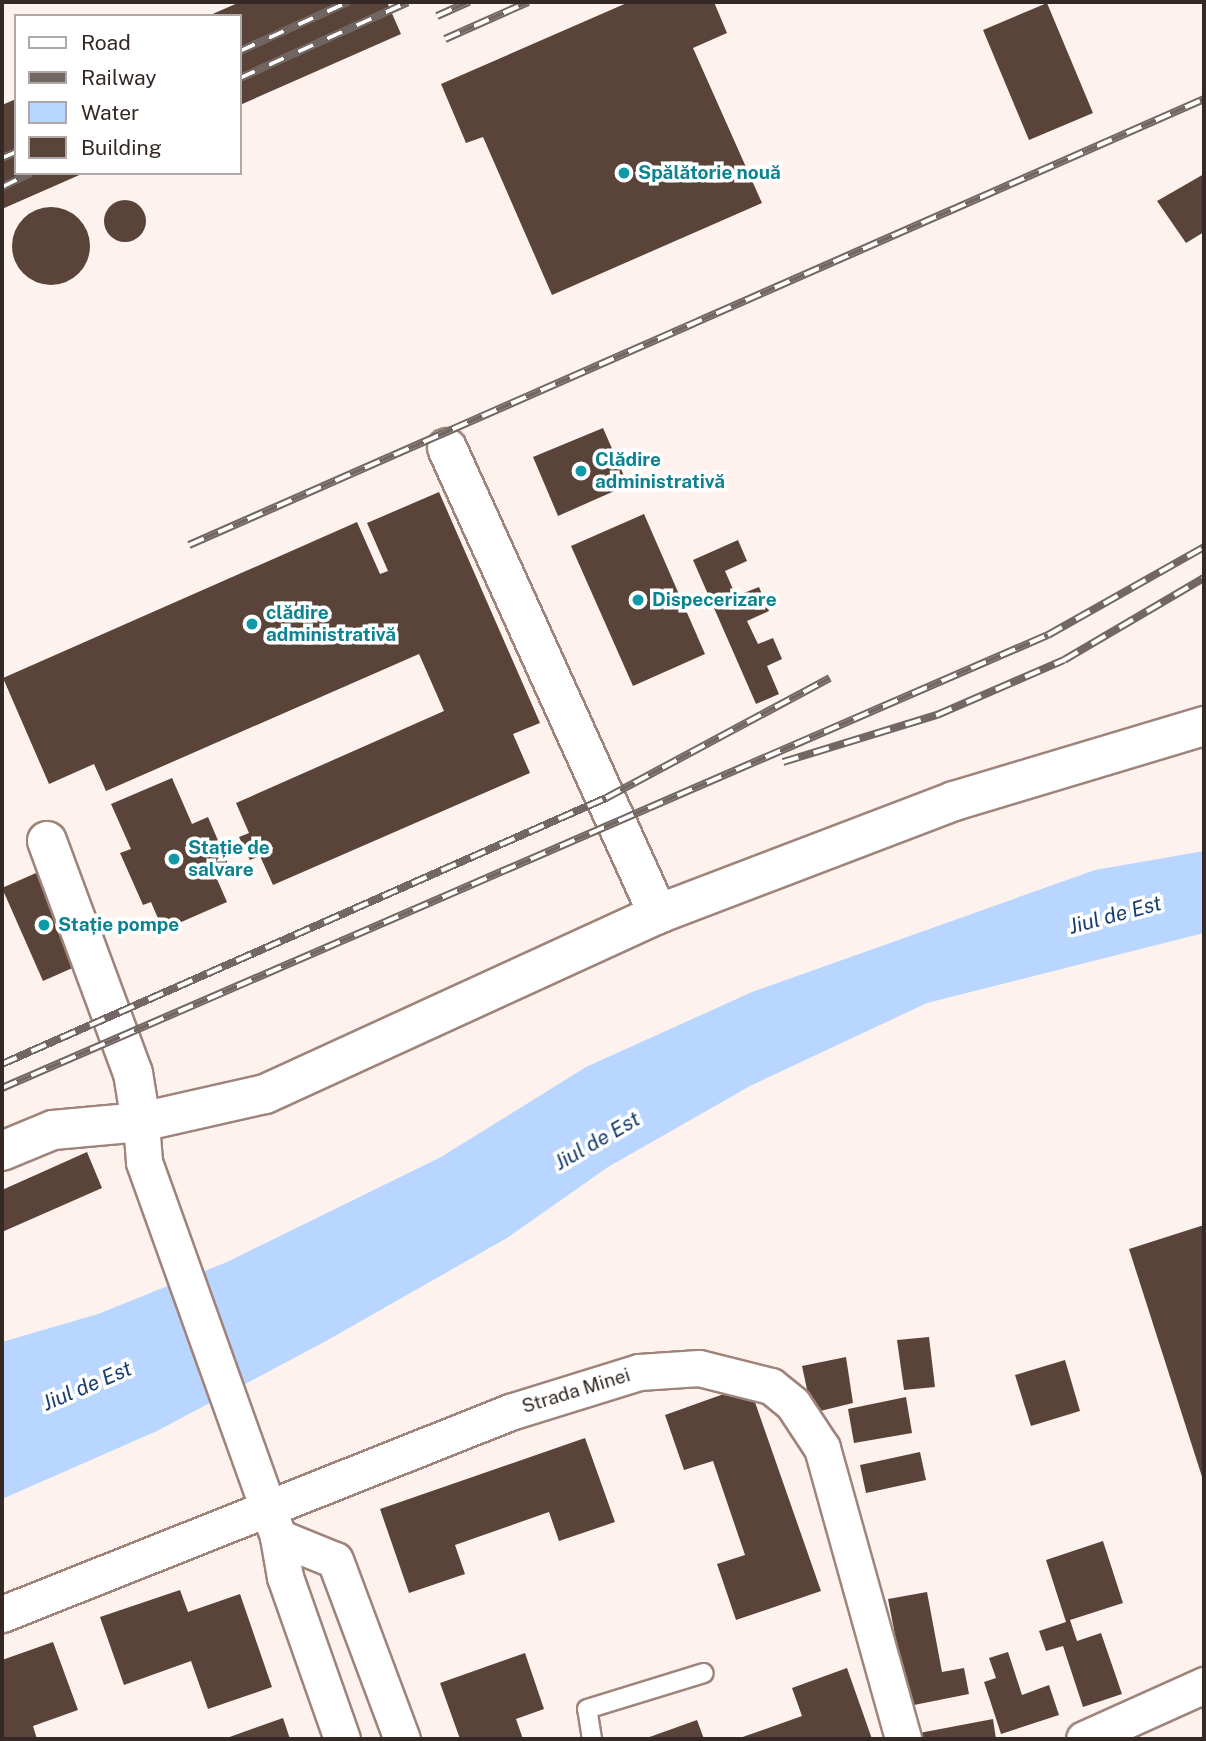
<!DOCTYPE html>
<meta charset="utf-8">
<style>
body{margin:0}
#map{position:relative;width:1206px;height:1741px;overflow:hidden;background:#fef2ee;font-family:"Public Sans",sans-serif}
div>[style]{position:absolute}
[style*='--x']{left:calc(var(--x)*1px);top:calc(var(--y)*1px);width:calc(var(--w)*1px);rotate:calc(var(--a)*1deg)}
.water>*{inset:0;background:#b8d6ff}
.building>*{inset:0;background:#5a4439}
.round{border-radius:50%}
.roads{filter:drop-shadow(2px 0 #9e847b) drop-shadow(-2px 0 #9e847b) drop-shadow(0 2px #9e847b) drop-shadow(0 -2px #9e847b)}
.lane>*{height:18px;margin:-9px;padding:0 9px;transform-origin:9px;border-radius:9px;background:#fff}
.street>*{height:35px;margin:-17.5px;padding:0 17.5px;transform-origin:17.5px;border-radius:17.5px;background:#fff}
.secondary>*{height:38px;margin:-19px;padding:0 19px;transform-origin:19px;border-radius:19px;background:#fff}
.rail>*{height:8px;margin-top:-4px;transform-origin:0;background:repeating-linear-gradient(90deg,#fff 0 16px,#726763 0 32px);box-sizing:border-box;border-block:2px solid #726763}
.dots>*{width:19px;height:19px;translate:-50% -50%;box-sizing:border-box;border:4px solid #fff;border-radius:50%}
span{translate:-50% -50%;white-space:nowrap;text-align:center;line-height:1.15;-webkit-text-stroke:7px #fff;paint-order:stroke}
.culture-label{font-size:19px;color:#0d838f;font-weight:700}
.left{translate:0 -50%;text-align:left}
.street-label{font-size:19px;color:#342925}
.water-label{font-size:21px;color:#163d6e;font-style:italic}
.frame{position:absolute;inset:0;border:4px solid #342925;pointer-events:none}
.legend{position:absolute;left:14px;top:14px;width:228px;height:161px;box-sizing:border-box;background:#fff;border:2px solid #aea9a8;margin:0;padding:9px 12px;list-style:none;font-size:21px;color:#342925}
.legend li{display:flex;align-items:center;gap:14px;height:35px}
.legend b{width:35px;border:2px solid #aea9a8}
</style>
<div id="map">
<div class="water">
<div style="clip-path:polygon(1204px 851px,1204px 933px,927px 1003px,750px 1086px,608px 1167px,507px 1238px,326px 1341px,157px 1431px,2px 1499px,2px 1342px,98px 1314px,227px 1262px,441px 1157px,586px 1067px,752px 992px,1095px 870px)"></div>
</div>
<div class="building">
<div style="clip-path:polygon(240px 2px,387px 2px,401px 34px,240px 105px,240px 16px,208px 16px)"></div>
<div style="clip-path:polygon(629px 2px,714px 2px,727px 33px,693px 48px,762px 203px,552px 295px,483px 137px,466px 143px,441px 84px)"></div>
<div style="clip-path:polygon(1047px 3px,1093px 113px,1029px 140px,983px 30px)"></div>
<div style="clip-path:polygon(16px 99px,16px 173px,84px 173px,2px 209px,2px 105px)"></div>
<div style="clip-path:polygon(1204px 174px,1204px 232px,1186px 243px,1157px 201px)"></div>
<div class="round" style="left:104px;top:200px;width:42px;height:42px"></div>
<div class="round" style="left:12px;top:207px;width:78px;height:78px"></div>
<div style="clip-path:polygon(603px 428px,628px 485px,558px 516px,533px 457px)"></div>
<div style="clip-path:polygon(439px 492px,540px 723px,513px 734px,530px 773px,273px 885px,260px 856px,250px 860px,239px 837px,249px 833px,236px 803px,444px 711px,419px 654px,106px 791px,94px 764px,49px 784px,3px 678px,357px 522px,380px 574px,388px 571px,367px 523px)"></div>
<div style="clip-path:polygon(644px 514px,705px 654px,633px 686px,571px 546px)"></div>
<div style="clip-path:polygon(738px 540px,747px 561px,725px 571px,736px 596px,759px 587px,769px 611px,747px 621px,758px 644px,773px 638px,782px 659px,767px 666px,779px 694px,756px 704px,693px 560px)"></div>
<div style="clip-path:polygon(172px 778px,192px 824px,208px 817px,228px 864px,213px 870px,227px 902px,163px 930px,151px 902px,143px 905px,120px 853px,131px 849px,111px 804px)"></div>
<div style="clip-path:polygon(45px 869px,86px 962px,43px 981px,2px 888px)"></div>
<div style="clip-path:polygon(87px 1152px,102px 1188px,2px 1232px,2px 1190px)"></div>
<div style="clip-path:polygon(1204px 1225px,1204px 1483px,1129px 1249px)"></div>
<div style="clip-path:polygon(929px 1337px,935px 1387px,904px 1390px,897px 1340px)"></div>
<div style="clip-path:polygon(846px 1357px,853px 1403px,812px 1413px,802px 1366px)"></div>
<div style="clip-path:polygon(1065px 1360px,1080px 1411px,1031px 1426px,1015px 1375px)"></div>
<div style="clip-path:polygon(749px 1385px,821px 1591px,736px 1620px,717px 1564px,745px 1555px,713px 1461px,684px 1470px,665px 1415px)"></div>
<div style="clip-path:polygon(906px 1397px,912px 1433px,854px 1443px,848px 1409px)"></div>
<div style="clip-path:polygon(585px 1438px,615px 1522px,559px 1541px,549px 1512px,455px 1545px,465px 1574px,409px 1593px,380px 1509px)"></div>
<div style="clip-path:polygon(920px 1452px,926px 1480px,866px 1493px,860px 1465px)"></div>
<div style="clip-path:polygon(1103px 1541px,1123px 1603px,1070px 1620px,1077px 1641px,1101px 1633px,1122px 1694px,1083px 1707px,1063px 1646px,1046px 1651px,1039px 1631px,1066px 1622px,1046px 1560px)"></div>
<div style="clip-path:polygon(180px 1590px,188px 1612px,240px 1594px,272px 1687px,208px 1709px,191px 1661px,124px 1685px,100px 1617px)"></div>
<div style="clip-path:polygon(927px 1592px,942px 1672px,964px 1668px,969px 1694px,909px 1706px,888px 1599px)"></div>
<div style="clip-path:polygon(53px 1642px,78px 1710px,33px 1726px,37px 1739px,2px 1739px,2px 1660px)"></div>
<div style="clip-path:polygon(1008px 1652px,1022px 1695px,1049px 1685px,1059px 1715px,1001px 1734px,984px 1682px,996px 1678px,989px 1658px)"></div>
<div style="clip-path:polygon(525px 1653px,544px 1709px,516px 1719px,523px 1739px,460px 1739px,440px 1683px)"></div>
<div style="clip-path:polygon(847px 1668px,872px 1739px,737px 1739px,802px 1716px,792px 1688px)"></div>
<div style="clip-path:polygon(283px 1718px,290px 1739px,224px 1739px)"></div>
<div style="clip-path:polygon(993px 1719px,996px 1739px,915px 1739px,914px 1734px)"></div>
<div style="clip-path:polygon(697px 1720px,704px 1739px,644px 1739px)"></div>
</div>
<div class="roads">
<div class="lane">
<div style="--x:592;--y:1739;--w:30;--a:-99"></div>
<div style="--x:587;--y:1709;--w:122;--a:-17.1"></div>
</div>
<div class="street">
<div style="--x:141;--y:1122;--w:40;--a:85.7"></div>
<div style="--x:144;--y:1162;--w:398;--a:70.3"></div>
<div style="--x:278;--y:1537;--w:41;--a:80.1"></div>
<div style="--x:285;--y:1577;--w:172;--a:70.6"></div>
<div style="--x:278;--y:1537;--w:61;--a:22"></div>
<div style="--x:335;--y:1560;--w:191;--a:69.5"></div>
<div style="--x:2;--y:1614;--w:547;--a:-21.68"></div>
<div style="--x:510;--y:1412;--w:135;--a:-17.2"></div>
<div style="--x:639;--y:1372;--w:60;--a:-3.8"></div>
<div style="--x:699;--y:1368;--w:74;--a:14"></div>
<div style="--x:771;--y:1386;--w:28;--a:39"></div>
<div style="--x:793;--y:1404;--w:53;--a:56.6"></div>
<div style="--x:822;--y:1448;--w:302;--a:74.4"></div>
<div style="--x:1084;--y:1739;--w:132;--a:-24.2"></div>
</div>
<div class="secondary">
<div style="--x:447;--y:448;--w:512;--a:65.64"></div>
<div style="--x:47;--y:841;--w:247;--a:69.7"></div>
<div style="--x:133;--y:1073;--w:50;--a:80.7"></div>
<div style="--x:2;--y:1151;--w:55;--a:-22.4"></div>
<div style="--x:53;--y:1130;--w:88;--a:-5.2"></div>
<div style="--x:141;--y:1122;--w:127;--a:-12.7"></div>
<div style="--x:265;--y:1094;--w:432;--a:-24.6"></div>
<div style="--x:658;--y:914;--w:317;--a:-20.9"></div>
<div style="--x:954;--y:801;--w:261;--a:-16.7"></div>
</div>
</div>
<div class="rail">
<div style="--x:437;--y:16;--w:35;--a:-24"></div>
<div style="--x:445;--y:39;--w:91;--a:-24"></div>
<div style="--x:240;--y:51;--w:119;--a:-24.4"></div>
<div style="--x:240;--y:78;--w:184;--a:-24.3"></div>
<div style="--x:2;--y:158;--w:15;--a:-23"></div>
<div style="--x:2;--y:187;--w:32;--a:-26"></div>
<div style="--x:189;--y:545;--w:1109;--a:-23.72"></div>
<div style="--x:783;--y:762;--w:161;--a:-17"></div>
<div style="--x:937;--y:715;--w:138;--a:-23.4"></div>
<div style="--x:1064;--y:660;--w:162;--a:-30.4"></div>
<div style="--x:2;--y:1064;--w:660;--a:-23.77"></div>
<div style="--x:606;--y:798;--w:254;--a:-28.2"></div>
<div style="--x:2;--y:1088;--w:1140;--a:-23.42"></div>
<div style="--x:1048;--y:635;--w:179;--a:-29.4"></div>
</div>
<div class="dots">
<div style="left:624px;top:173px;background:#0f9aa8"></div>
<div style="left:581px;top:471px;background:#0f9aa8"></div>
<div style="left:638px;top:600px;background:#0f9aa8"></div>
<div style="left:252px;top:624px;background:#0f9aa8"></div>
<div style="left:174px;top:859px;background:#0f9aa8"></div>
<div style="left:44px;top:925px;background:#0f9aa8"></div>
</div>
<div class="culture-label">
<span class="left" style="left:638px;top:173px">Spălătorie nouă</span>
<span class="left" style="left:595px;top:471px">Clădire<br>administrativă</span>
<span class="left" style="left:652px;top:600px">Dispecerizare</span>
<span class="left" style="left:266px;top:624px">clădire<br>administrativă</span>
<span class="left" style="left:188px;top:859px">Stație de<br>salvare</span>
<span class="left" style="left:58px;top:925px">Stație pompe</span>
</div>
<div class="street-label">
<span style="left:576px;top:1391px;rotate:-17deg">Strada Minei</span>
</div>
<div class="water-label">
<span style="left:1115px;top:915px;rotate:-15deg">Jiul de Est</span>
<span style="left:597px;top:1141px;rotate:-30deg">Jiul de Est</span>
<span style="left:87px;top:1386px;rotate:-23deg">Jiul de Est</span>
</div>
<div class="frame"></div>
<ul class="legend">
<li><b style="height:9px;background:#fff"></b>Road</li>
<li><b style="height:9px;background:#726763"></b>Railway</li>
<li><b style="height:19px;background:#b8d6ff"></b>Water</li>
<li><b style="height:19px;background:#5a4439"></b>Building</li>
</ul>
</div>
